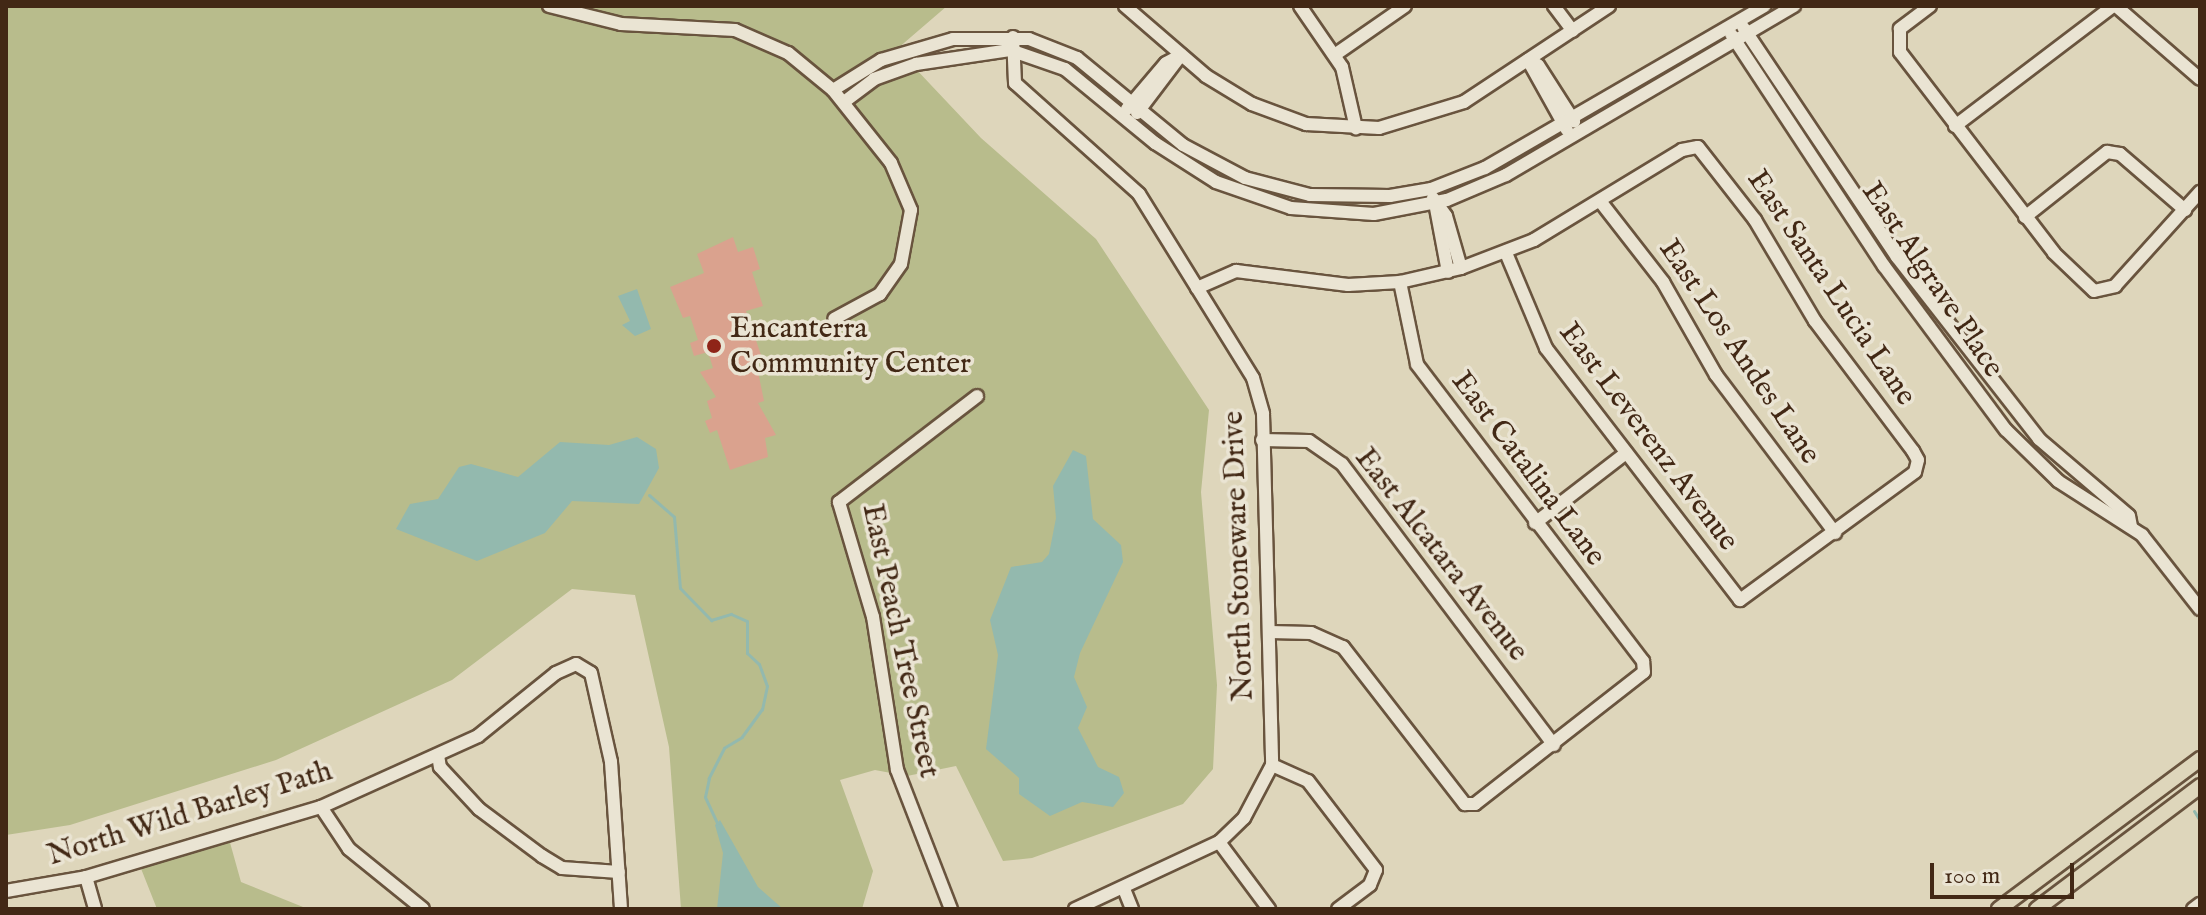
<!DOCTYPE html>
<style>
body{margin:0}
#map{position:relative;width:2206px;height:915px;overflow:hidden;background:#ded6bb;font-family:"IM FELL English",serif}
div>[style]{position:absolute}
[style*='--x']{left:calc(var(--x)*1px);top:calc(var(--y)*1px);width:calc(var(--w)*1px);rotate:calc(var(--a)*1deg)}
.green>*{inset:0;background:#b8bc8c}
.water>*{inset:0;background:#93b9ae}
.stream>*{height:3px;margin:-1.5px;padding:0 1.5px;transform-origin:1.5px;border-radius:1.5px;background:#93b9ae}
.building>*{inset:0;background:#daa28e}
.roads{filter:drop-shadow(2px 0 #69543e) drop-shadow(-2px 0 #69543e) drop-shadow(0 2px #69543e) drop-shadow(0 -2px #69543e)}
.minor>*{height:12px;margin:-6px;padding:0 6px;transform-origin:6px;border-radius:6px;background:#eae4d3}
.major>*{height:14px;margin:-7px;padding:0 7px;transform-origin:7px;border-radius:7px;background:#ded6bb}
.dots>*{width:22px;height:22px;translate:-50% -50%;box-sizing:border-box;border:4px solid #eae4d3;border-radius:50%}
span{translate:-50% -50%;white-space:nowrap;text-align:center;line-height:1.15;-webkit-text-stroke:7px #eae4d3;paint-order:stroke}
.street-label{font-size:30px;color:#422815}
.poi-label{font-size:30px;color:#422815}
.left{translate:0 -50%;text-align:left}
.frame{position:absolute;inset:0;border:8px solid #422815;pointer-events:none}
.scale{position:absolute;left:1930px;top:863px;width:144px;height:36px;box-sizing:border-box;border:4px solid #422815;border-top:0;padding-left:10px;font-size:24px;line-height:28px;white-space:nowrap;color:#422815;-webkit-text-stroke:6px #eae4d3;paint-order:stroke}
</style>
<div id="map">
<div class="green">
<div style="clip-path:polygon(6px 6px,947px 6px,897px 49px,981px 138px,1096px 239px,1209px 410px,1201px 492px,1217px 685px,1213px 769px,1183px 804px,1032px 858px,1003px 861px,956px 766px,907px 776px,875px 770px,840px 780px,873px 871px,862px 909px,681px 909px,669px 747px,635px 595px,572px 589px,452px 680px,276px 760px,70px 825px,6px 835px)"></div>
<div style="clip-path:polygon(229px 839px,241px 882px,308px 909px,157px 909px,140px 866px)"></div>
</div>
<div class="water">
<div style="clip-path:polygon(637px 289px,651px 329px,635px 336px,622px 325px,630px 321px,618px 296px)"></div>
<div style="clip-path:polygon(637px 437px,656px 449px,659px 468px,639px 504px,572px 501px,545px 533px,477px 561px,396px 529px,410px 504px,438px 499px,459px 467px,471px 464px,518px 477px,560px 442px,609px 445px)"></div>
<div style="clip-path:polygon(1073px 450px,1086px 456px,1093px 519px,1121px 545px,1123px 562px,1080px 653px,1074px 677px,1087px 707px,1078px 728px,1098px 767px,1119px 777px,1124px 793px,1113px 807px,1082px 802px,1050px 816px,1019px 794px,1019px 778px,986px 749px,998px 655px,990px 620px,1011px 567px,1042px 562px,1049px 554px,1056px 518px,1053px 486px)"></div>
<div style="clip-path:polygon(720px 820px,758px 887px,783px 909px,717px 909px,723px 853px,715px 825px)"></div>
</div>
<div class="stream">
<div style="--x:649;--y:495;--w:33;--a:41"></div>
<div style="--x:674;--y:517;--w:71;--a:85.2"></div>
<div style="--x:680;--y:588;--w:45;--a:45.9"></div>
<div style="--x:711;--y:620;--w:21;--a:-17"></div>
<div style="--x:731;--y:614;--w:17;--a:24"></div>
<div style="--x:747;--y:621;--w:32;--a:90"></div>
<div style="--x:747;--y:653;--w:16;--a:43"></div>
<div style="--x:759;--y:664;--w:23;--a:70"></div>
<div style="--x:767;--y:686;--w:24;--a:102"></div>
<div style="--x:762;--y:709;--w:34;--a:126"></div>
<div style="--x:742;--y:737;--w:21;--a:149"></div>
<div style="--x:724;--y:748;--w:34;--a:117"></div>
<div style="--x:709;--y:778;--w:19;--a:102"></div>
<div style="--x:705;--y:797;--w:29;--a:65"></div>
<div style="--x:2194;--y:811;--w:9;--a:58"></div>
</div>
<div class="building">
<div style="clip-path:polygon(733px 237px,738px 252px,753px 247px,760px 269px,752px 272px,763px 306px,746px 311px,761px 355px,755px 357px,764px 401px,758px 403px,776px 435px,765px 438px,768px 457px,730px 470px,717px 430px,710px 433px,705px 421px,712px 418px,707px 401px,716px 397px,700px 372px,713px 368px,708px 352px,694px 356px,690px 343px,698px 340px,690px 316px,683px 318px,670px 287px,704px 273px,697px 254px)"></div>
</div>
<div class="roads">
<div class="minor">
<div style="--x:549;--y:6;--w:74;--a:14"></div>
<div style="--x:621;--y:24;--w:114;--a:3"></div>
<div style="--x:735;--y:30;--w:58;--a:23.5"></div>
<div style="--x:788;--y:53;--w:58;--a:39.4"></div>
<div style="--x:833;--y:90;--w:93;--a:51.5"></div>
<div style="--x:891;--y:163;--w:51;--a:66.9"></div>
<div style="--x:911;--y:210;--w:55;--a:100.5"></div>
<div style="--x:901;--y:264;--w:37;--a:125"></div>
<div style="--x:880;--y:294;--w:52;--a:151.5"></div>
<div style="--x:1125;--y:6;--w:107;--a:40.8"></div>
<div style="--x:1206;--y:76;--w:54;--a:31.3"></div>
<div style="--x:1252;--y:104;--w:58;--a:20.3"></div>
<div style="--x:1306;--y:124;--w:73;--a:3.1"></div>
<div style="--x:1379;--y:128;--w:89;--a:-17"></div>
<div style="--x:1464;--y:102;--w:174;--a:-33.5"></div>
<div style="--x:1300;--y:6;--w:74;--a:55.5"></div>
<div style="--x:1342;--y:67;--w:63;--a:77.1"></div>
<div style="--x:1554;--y:6;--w:31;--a:53"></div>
<div style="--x:1930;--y:6;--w:38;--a:143"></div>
<div style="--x:1900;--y:29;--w:23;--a:90"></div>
<div style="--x:1900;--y:52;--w:253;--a:52.5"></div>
<div style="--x:2054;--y:253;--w:55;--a:43.5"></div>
<div style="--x:2094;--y:291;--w:22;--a:-13"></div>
<div style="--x:2115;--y:286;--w:127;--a:-47.9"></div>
<div style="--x:2116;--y:6;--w:111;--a:41"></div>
<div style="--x:1743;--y:27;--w:277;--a:56.2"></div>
<div style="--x:1897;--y:257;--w:231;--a:52"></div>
<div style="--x:2039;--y:439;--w:118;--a:40.5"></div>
<div style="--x:2129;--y:516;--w:10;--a:79"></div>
<div style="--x:1731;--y:34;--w:278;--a:56.6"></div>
<div style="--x:1884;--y:266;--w:204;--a:53.4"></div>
<div style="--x:2006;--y:430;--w:73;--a:44.4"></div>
<div style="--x:2058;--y:481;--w:100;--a:32.7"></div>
<div style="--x:2142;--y:535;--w:94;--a:51.9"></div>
<div style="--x:1013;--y:37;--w:46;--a:87.5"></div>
<div style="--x:1015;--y:83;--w:166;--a:41.8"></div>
<div style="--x:1139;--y:194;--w:216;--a:58.2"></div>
<div style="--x:1253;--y:378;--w:37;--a:74"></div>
<div style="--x:1263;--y:414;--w:351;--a:88.5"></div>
<div style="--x:1272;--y:765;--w:60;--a:117.8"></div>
<div style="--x:1244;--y:818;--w:35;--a:136"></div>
<div style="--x:1219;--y:842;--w:159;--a:155"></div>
<div style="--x:1336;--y:54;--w:84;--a:-34.8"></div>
<div style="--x:1528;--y:60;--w:11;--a:27"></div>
<div style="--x:1538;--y:65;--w:67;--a:57.3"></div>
<div style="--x:1528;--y:60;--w:80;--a:60.9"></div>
<div style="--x:833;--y:90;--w:57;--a:-32"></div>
<div style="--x:881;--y:60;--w:75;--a:-16.3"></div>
<div style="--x:953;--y:39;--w:76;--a:0"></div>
<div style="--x:1029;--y:39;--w:52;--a:21.6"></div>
<div style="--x:1077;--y:58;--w:137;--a:39.4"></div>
<div style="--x:1183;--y:145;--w:70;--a:28"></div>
<div style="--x:1245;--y:178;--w:67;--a:14.7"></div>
<div style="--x:1310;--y:195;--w:80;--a:0.7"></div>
<div style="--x:1390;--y:196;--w:42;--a:-9.7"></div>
<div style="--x:1431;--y:189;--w:58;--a:-21.3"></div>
<div style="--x:1485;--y:168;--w:323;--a:-30.1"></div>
<div style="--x:844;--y:102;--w:38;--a:-37"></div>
<div style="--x:874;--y:79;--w:45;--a:-19.7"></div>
<div style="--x:916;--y:64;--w:95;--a:-8.5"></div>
<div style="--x:1010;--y:50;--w:58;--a:19.1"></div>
<div style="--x:1065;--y:69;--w:117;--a:39.4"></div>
<div style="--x:1155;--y:143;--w:72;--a:32.6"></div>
<div style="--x:1216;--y:182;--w:79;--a:19.1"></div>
<div style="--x:1291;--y:208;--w:83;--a:4.1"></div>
<div style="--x:1374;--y:214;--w:74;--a:-10.9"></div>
<div style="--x:1447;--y:200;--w:64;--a:-23"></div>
<div style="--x:1506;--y:175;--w:334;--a:-30.4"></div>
<div style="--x:1127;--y:109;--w:60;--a:-49.7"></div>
<div style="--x:1166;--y:63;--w:17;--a:-28"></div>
<div style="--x:1137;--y:113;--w:73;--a:-52.8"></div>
<div style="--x:1955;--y:126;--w:198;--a:-37.2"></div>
<div style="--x:1433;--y:198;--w:22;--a:54"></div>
<div style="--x:1446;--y:216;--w:54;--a:73.9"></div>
<div style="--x:1600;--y:201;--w:103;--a:52.1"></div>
<div style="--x:1663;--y:282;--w:107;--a:60.3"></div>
<div style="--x:1716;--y:375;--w:198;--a:53"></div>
<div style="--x:1435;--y:203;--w:70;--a:79.3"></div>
<div style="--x:2025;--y:217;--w:105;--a:-38.4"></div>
<div style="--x:2107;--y:152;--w:13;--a:9"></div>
<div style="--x:2120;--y:154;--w:86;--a:40.7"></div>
<div style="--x:1197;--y:288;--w:43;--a:-23.6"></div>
<div style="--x:1236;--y:271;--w:113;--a:7.1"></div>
<div style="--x:1348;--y:285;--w:52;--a:-3.3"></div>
<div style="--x:1400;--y:282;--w:63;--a:-12.9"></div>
<div style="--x:1461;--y:268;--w:78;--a:-21"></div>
<div style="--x:1534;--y:240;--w:173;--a:-31.3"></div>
<div style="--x:1682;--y:150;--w:16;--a:-11"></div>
<div style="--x:1698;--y:147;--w:93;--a:52"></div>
<div style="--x:1755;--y:220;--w:117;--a:59.3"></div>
<div style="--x:1815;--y:321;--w:163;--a:53"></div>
<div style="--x:1913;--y:451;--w:10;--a:61"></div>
<div style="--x:1918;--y:460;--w:12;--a:104"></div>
<div style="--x:1915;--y:472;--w:217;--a:143.8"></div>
<div style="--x:1740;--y:600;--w:318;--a:-127.6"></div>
<div style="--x:1546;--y:348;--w:103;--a:-112.8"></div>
<div style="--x:1262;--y:440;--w:47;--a:1.2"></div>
<div style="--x:1309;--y:441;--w:40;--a:34.9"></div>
<div style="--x:1342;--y:464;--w:352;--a:53"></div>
<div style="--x:1535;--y:523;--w:115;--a:-37.6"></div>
<div style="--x:1270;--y:632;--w:41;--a:1.4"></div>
<div style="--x:1311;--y:633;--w:35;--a:24"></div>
<div style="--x:1343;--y:647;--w:199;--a:52.2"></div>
<div style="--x:1465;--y:804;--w:10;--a:0"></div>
<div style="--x:1475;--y:804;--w:214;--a:-38"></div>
<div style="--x:1644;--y:672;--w:11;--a:-95"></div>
<div style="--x:1643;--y:661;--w:373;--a:-127.3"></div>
<div style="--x:1417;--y:364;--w:84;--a:-101.7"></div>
<div style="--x:438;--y:755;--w:12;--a:81"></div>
<div style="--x:440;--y:767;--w:57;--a:47.1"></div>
<div style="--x:479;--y:809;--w:79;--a:36.7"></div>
<div style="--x:542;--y:856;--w:23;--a:31"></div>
<div style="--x:562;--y:868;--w:57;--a:4"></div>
<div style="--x:1272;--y:765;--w:39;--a:24"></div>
<div style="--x:1308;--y:781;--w:112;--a:52.6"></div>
<div style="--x:1376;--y:870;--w:16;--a:112"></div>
<div style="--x:1370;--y:885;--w:40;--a:143"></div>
<div style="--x:321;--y:807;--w:50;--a:56.3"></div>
<div style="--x:349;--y:849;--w:95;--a:39"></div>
<div style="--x:1219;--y:842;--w:84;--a:53.3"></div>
<div style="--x:86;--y:877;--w:33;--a:74"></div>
<div style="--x:1124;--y:889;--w:22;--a:68"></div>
<div style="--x:6;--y:891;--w:81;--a:-9.9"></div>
<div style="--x:86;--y:877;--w:245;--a:-16.6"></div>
<div style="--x:321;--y:807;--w:172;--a:-24.3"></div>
<div style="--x:478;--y:736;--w:100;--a:-38.9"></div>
<div style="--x:556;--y:673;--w:22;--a:-24"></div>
<div style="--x:576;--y:664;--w:17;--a:31"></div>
<div style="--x:591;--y:673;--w:91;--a:77.3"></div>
<div style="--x:611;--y:762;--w:147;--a:86.1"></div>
<div style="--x:951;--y:909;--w:149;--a:-111.2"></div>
<div style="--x:897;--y:770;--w:155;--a:-98.9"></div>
<div style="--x:873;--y:617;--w:120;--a:-106.5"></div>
<div style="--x:839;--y:502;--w:174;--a:-37.5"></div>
<div style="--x:2193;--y:909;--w:9;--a:-36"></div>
</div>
<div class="major">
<div style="--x:1999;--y:909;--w:251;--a:-36.7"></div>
<div style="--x:2037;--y:909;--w:204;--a:-37"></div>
</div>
</div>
<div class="dots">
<div style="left:714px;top:346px;background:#8f2418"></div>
</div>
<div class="street-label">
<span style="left:1932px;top:280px;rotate:56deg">East Algrave Place</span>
<span style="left:1831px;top:288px;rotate:56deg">East Santa Lucia Lane</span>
<span style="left:1739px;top:352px;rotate:56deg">East Los Andes Lane</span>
<span style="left:1648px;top:437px;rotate:53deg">East Leverenz Avenue</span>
<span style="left:1528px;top:469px;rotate:53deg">East Catalina Lane</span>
<span style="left:1441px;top:555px;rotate:52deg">East Alcatara Avenue</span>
<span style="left:1239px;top:556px;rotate:-92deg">North Stoneware Drive</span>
<span style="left:900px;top:641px;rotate:78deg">East Peach Tree Street</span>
<span style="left:190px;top:814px;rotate:-17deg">North Wild Barley Path</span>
</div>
<div class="poi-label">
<span class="left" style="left:730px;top:346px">Encanterra<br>Community Center</span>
</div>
<div class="frame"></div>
<div class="scale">100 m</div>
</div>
